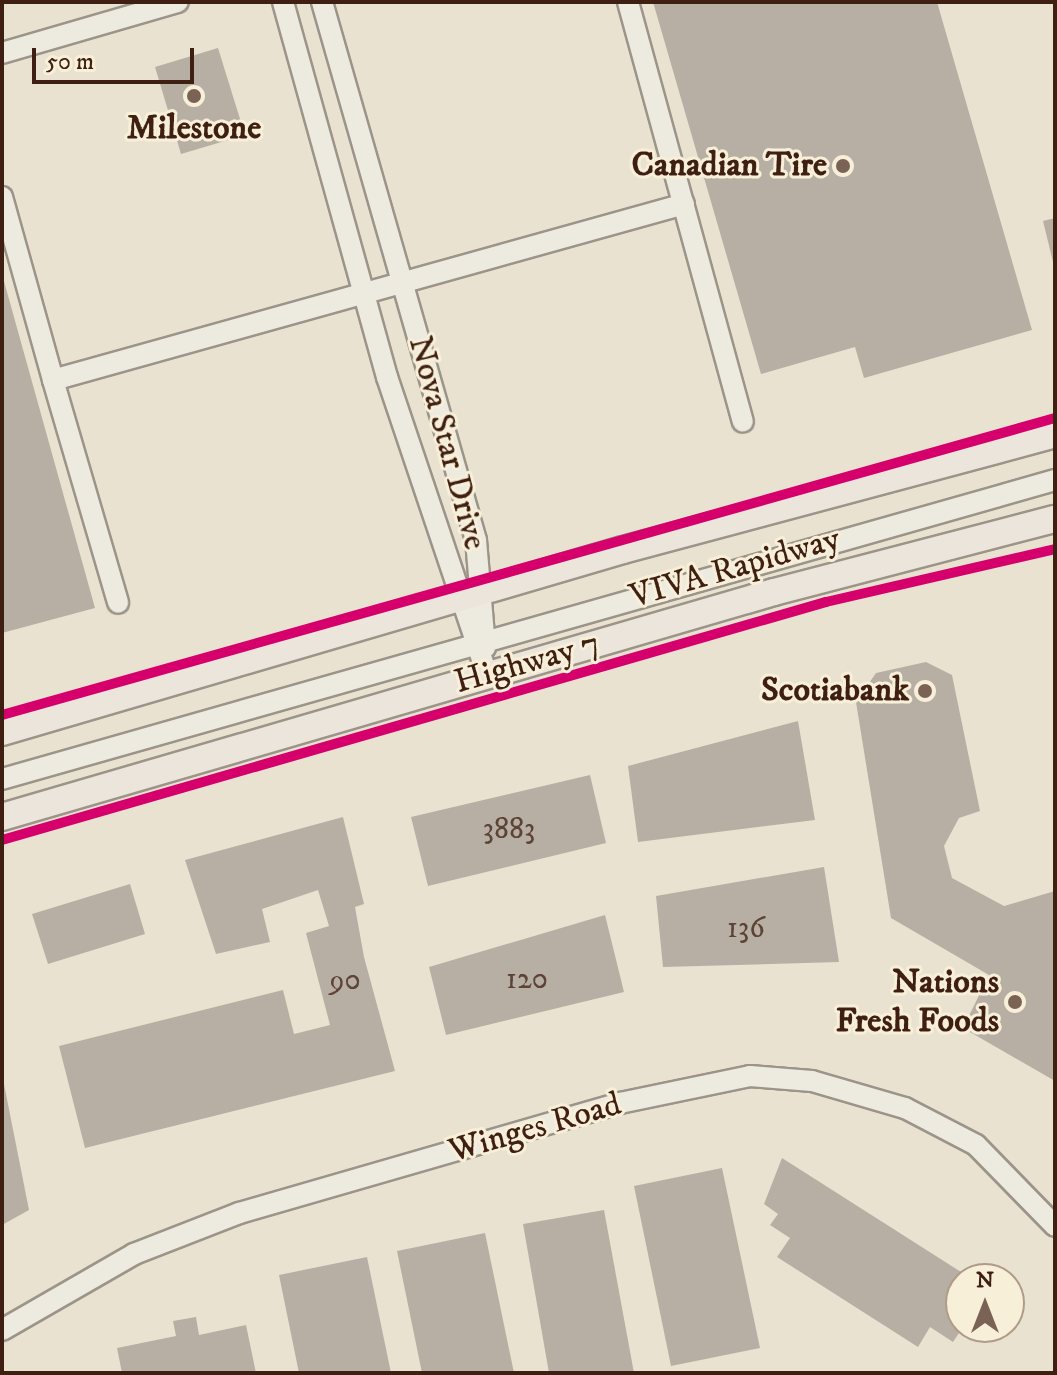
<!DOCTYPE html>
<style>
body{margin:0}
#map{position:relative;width:1057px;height:1375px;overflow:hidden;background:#eae2d0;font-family:"IM FELL DW Pica",serif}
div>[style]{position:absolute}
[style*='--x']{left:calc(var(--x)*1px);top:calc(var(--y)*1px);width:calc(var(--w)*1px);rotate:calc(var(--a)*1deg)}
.building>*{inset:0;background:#b7afa3}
.roads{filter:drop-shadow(2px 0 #9c9488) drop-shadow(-2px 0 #9c9488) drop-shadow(0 2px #9c9488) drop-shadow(0 -2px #9c9488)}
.minor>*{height:20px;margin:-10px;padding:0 10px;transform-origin:10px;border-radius:10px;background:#edeae0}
.major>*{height:26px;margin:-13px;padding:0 13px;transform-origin:13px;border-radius:13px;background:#ebe5db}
.cycleway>*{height:10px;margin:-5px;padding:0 5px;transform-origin:5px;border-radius:5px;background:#d6006c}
.dots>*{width:22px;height:22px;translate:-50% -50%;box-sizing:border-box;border:4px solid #f8efd9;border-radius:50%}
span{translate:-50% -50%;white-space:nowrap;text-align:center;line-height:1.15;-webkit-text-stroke:6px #f8efd9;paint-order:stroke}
.number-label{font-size:30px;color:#5c4336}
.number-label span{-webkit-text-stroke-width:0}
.poi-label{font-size:34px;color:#3e1f11;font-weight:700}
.right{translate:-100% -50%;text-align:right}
.street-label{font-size:34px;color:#3e1f11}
.frame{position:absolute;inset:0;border:4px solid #3e1f11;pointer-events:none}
.north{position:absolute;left:945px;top:1263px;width:80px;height:80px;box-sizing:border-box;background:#f8efd9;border:2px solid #ae9c89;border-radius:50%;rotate:0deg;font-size:22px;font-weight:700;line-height:32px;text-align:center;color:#3e1f11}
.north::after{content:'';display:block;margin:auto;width:28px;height:36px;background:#7a6354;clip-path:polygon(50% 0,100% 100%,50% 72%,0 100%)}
.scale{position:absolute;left:32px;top:48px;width:162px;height:36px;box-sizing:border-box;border:4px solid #3e1f11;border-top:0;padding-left:10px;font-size:24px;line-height:28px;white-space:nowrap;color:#3e1f11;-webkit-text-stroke:6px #f8efd9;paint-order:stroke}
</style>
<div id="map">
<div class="building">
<div style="clip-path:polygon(653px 2px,937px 2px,1032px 330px,864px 378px,855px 347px,761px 374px)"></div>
<div style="clip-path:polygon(218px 48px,245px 135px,181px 154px,155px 67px)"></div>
<div style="clip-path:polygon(1055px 218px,1055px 266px,1054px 266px,1043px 221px)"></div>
<div style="clip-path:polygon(2px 274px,95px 608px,2px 633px)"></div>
<div style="clip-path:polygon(926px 662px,952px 675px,980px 811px,959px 818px,944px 846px,952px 878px,1004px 906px,1055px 891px,1055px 1081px,963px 1028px,989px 975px,891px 918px,856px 702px,876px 673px)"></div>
<div style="clip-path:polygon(798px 721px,815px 820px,638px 842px,628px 766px)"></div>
<div style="clip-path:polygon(590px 775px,606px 843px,428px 886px,411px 817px)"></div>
<div style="clip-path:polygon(343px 817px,364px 904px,355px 907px,364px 957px,395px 1071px,85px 1148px,59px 1046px,283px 990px,294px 1034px,330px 1025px,306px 933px,329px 926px,318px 890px,262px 909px,270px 942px,216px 954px,185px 860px)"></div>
<div style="clip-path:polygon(824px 867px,839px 962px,663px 967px,656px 896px)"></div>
<div style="clip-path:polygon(130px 884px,145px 934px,48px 964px,32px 914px)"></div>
<div style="clip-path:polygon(605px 915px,624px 992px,446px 1035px,429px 967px)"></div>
<div style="clip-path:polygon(2px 1074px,29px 1210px,2px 1225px)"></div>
<div style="clip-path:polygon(782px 1158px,972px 1279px,961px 1279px,963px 1327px,953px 1342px,930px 1327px,918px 1347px,777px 1257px,790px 1238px,770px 1225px,778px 1214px,764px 1204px)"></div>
<div style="clip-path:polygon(722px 1168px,760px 1348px,671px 1366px,634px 1186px)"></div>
<div style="clip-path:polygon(604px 1210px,634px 1373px,549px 1373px,523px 1224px)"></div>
<div style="clip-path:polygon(485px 1233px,514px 1373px,422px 1373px,397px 1251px)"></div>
<div style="clip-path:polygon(367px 1257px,391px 1373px,299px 1373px,279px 1275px)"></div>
<div style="clip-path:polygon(196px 1317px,199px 1335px,246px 1325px,256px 1373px,122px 1373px,117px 1348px,176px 1336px,173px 1321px)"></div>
</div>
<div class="roads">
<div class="minor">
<div style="--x:283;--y:2;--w:389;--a:74.5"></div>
<div style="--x:387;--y:377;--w:314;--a:71.4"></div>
<div style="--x:322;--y:2;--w:560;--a:74.03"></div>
<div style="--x:476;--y:540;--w:108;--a:85.2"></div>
<div style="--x:628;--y:2;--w:435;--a:74.7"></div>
<div style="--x:2;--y:53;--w:183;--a:-16.2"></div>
<div style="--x:2;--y:197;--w:190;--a:74.4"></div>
<div style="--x:53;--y:380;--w:655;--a:-15.58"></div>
<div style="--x:53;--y:380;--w:232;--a:73.7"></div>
<div style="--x:2;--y:779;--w:1095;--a:-15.85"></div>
<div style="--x:2;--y:1330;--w:152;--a:-29.9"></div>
<div style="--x:134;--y:1254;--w:113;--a:-21.3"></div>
<div style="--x:239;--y:1213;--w:397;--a:-16.1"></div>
<div style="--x:620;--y:1103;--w:133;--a:-11.7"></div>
<div style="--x:750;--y:1076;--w:62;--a:4.6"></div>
<div style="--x:812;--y:1081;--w:97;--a:16.2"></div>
<div style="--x:905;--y:1108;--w:80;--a:27.5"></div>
<div style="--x:976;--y:1145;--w:113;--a:45.7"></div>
</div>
<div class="major">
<div style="--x:2;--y:732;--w:647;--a:-16.33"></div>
<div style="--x:623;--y:550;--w:447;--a:-15"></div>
<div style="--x:2;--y:817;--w:804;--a:-16.25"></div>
<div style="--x:774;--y:592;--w:290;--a:-14.6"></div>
</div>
</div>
<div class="cycleway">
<div style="--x:2;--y:715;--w:1094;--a:-15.75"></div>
<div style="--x:2;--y:840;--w:858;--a:-16.11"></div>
<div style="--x:826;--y:602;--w:235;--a:-13"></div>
</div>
<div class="dots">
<div style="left:194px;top:96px;background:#7a6354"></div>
<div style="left:843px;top:166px;background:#7a6354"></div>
<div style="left:925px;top:691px;background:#7a6354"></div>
<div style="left:1015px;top:1002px;background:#7a6354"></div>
</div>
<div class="number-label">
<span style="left:509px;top:830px">3883</span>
<span style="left:746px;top:929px">136</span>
<span style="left:527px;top:980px">120</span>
<span style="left:345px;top:981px">90</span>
</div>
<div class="poi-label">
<span style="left:194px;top:129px">Milestone</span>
<span class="right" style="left:827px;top:166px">Canadian Tire</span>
<span class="right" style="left:909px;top:691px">Scotiabank</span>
<span class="right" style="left:999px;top:1002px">Nations<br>Fresh Foods</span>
</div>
<div class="street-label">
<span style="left:447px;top:443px;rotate:75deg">Nova Star Drive</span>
<span style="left:735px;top:568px;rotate:-16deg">VIVA Rapidway</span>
<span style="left:527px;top:663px;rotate:-16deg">Highway 7</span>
<span style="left:535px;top:1128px;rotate:-16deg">Winges Road</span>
</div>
<div class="frame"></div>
<div class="north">N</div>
<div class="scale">50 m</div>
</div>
